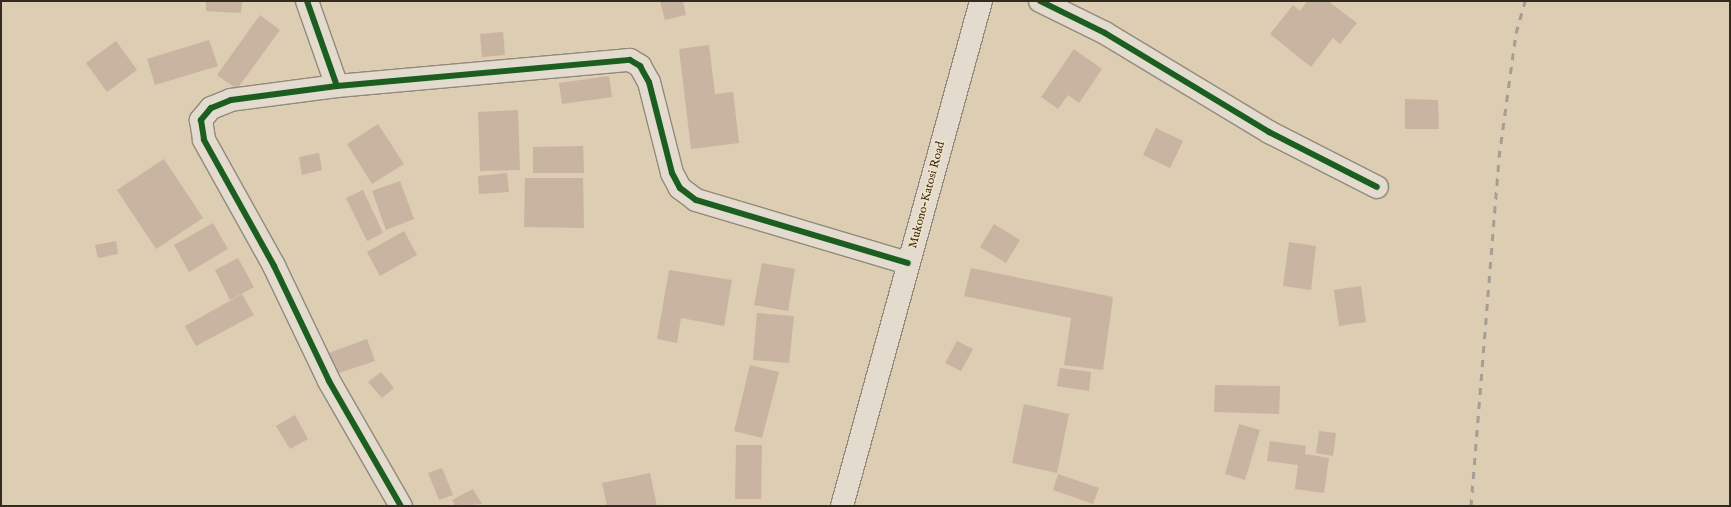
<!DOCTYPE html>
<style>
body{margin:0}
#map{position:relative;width:1731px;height:507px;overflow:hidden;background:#dccdb3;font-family:"IM FELL English",serif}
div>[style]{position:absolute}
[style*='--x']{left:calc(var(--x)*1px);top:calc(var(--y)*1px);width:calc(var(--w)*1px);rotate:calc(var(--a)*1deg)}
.building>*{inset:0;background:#c9b4a1}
.roads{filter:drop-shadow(1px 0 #93897a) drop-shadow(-1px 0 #93897a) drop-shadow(0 1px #93897a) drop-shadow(0 -1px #93897a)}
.street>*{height:22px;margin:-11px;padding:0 11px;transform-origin:11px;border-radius:11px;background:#e2dbce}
.secondary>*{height:22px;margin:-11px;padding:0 11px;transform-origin:11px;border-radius:11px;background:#e2dbce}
.rail>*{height:3px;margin-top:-1.5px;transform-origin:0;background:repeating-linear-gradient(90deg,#a49e94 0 7px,transparent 0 14px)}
.cycleway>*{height:6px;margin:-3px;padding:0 3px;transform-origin:3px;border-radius:3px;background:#1b5e20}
span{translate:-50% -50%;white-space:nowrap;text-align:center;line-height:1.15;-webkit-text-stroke:3px #f3e2c3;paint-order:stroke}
.street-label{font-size:12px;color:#332b20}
.frame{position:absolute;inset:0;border:2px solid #332b20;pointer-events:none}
</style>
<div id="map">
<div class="building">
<div style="clip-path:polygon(206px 1px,242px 1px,241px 13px,206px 11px)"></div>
<div style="clip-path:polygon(660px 1px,683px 1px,686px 15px,665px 20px)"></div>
<div style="clip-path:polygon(1307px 1px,1328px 1px,1357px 23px,1340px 44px,1333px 38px,1311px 67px,1270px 34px,1293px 5px,1300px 11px)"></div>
<div style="clip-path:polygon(260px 15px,280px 30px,237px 89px,217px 75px)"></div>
<div style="clip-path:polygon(503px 32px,505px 55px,482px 57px,480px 34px)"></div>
<div style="clip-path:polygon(209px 40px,218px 66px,155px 85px,147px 59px)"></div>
<div style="clip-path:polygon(116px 41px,137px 70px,107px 92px,86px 63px)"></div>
<div style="clip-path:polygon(709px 45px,715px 94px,733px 92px,739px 143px,691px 149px,679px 49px)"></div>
<div style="clip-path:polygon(1074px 49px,1102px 69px,1079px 103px,1068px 95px,1058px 109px,1041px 97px)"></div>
<div style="clip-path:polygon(609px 76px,612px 97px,562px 104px,559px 83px)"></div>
<div style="clip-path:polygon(1405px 99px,1438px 100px,1439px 129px,1405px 129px)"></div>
<div style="clip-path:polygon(518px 110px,520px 170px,480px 171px,478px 112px)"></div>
<div style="clip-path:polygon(378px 124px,404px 164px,372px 184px,347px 144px)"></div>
<div style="clip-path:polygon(1156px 128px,1183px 141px,1170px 168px,1143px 155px)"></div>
<div style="clip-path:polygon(583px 146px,584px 173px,533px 173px,533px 147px)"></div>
<div style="clip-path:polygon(319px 153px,322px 170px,302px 175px,299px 157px)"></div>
<div style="clip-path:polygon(164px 159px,203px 218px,156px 249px,117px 190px)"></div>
<div style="clip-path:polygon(507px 173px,509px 192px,479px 194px,478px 176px)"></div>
<div style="clip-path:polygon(525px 178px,583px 178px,584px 228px,524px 227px)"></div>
<div style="clip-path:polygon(400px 181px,414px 219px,386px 230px,372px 191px)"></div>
<div style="clip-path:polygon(363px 190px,383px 233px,367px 241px,346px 198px)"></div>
<div style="clip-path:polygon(213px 223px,228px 249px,189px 272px,174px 245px)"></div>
<div style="clip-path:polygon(994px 224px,1020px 240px,1006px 263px,980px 247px)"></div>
<div style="clip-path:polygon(404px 231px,417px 255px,380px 276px,367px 252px)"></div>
<div style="clip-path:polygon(116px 241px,118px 254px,98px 258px,95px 245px)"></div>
<div style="clip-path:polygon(1289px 242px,1316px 246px,1311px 290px,1283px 286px)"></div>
<div style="clip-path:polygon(238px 258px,254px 287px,230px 300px,215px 270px)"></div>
<div style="clip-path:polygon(762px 263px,795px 269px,788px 311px,754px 305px)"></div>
<div style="clip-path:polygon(971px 268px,1113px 297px,1103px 370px,1064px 365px,1071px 318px,964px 296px)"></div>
<div style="clip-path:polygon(669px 270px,732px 280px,724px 326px,681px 318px,677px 343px,657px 339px)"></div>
<div style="clip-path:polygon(1361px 286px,1366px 322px,1339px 326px,1334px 290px)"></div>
<div style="clip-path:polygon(242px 294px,254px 315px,196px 346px,185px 326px)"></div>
<div style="clip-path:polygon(757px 313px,794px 316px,789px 363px,753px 360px)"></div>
<div style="clip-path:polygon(367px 339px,375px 361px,330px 376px,323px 355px)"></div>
<div style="clip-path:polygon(957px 341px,973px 349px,961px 371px,945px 363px)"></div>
<div style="clip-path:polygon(750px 365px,779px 372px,762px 438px,734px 431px)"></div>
<div style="clip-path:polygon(1060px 368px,1091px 372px,1089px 391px,1057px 386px)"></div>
<div style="clip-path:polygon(381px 372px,394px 388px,382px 398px,368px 382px)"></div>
<div style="clip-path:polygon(1215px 385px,1280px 386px,1279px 414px,1214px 412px)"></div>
<div style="clip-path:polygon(1024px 404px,1069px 414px,1057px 473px,1012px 463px)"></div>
<div style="clip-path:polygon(295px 415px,308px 439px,290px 449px,276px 426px)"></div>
<div style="clip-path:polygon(1239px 424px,1260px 430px,1245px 480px,1225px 474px)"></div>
<div style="clip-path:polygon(1319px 431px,1336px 433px,1333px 456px,1316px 453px)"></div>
<div style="clip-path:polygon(1270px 441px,1306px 446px,1305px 454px,1329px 458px,1324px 493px,1295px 489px,1298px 465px,1267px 461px)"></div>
<div style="clip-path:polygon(736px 445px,762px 445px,761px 499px,735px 499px)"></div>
<div style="clip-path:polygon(442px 468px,453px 495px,439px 500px,428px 473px)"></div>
<div style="clip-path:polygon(650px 473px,657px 506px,607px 506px,602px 483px)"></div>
<div style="clip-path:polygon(1058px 474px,1099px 488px,1093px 504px,1053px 490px)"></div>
<div style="clip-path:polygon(473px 489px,482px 504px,455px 506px,452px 500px)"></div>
</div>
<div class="roads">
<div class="street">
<div style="--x:307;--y:1;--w:90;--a:70.6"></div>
<div style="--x:337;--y:86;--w:294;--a:-5.1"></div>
<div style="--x:630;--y:60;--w:12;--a:31"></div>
<div style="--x:640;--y:66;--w:18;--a:61"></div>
<div style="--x:649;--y:82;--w:94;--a:75.8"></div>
<div style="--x:672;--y:173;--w:17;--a:62"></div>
<div style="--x:680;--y:188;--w:20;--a:37"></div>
<div style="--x:696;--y:200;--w:221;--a:16.6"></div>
<div style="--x:1040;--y:1;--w:72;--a:26.2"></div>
<div style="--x:1105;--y:33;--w:192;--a:31.1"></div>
<div style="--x:1269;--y:132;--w:121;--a:27"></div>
<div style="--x:337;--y:86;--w:107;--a:172.5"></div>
<div style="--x:231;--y:100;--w:22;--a:158"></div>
<div style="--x:211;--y:108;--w:16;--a:130"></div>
<div style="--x:201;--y:120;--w:20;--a:81"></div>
<div style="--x:204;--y:140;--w:144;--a:60.9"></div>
<div style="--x:274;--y:266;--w:127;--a:64.4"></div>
<div style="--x:329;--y:381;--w:144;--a:60.1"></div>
</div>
<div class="secondary">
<div style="--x:842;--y:506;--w:524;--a:-74.61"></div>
</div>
</div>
<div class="rail">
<div style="--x:1471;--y:506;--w:350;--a:-85.4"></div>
<div style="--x:1499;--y:157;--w:125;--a:-82.2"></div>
<div style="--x:1516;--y:33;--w:33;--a:-74"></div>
</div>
<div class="cycleway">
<div style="--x:307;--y:1;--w:90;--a:70.6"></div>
<div style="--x:337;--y:86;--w:294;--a:-5.1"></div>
<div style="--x:630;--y:60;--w:12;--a:31"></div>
<div style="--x:640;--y:66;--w:18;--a:61"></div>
<div style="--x:649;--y:82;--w:94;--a:75.8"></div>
<div style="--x:672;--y:173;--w:17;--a:62"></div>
<div style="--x:680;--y:188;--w:20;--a:37"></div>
<div style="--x:696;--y:200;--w:221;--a:16.6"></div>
<div style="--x:1040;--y:1;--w:72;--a:26.2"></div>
<div style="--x:1105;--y:33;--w:192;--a:31.1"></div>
<div style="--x:1269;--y:132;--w:121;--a:27"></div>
<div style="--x:337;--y:86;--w:107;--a:172.5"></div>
<div style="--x:231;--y:100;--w:22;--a:158"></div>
<div style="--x:211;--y:108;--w:16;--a:130"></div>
<div style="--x:201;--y:120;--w:20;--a:81"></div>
<div style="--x:204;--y:140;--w:144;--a:60.9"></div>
<div style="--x:274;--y:266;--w:127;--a:64.4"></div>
<div style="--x:329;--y:381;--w:144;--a:60.1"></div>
</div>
<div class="street-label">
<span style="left:927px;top:195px;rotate:-75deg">Mukono-Katosi Road</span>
</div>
<div class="frame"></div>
</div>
